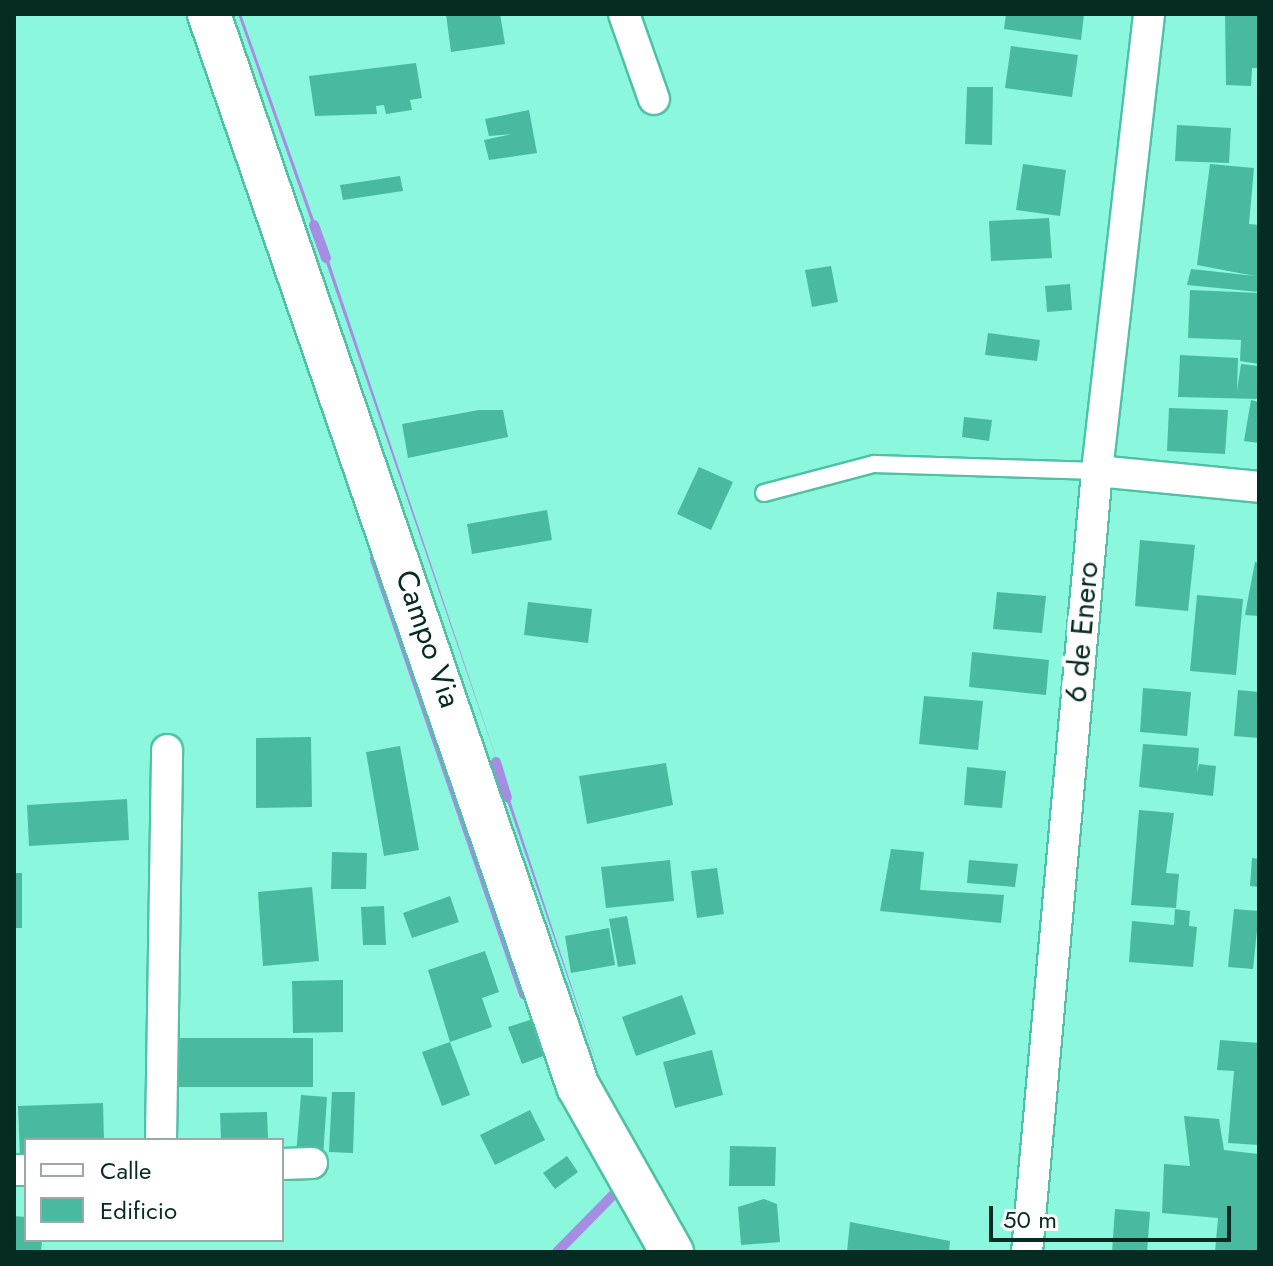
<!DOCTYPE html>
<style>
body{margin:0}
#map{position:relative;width:1273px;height:1266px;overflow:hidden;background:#8bf8dd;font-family:Jost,sans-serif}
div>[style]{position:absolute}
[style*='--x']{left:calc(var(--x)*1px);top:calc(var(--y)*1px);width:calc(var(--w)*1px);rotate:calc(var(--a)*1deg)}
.water>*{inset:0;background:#a58de3}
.stream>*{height:10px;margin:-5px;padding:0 5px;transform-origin:5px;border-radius:5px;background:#a58de3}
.building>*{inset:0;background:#49b9a0}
.roads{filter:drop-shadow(2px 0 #50c0a6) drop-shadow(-2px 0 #50c0a6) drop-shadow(0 2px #50c0a6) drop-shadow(0 -2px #50c0a6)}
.lane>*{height:16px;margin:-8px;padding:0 8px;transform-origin:8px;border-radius:8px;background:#fff}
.street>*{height:30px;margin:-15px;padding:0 15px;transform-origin:15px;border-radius:15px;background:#fff}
.secondary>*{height:42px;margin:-21px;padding:0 21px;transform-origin:21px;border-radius:21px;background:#fff}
span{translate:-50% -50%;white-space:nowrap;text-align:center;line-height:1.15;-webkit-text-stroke:8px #fff;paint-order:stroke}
.street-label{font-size:30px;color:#062b23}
.frame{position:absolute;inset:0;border:16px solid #062b23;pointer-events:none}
.legend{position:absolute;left:24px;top:1138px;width:260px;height:104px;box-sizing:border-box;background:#fff;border:2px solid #9baaa7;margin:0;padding:10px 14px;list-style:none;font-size:24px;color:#062b23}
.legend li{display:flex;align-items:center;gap:16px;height:40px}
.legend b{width:40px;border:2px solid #9baaa7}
.scale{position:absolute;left:989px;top:1206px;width:242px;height:36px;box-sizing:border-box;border:4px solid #062b23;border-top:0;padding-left:10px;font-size:24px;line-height:28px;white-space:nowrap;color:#062b23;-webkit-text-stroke:6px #fff;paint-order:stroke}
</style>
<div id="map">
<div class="water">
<div style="clip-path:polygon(238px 14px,241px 14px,320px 237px,317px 238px)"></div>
<div style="clip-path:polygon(324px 246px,502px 775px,321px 248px)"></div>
<div style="clip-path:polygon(505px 785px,600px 1072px,502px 786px)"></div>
</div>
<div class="stream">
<div style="--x:314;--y:225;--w:35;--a:70"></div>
<div style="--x:375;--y:559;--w:460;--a:71.1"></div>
<div style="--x:496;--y:762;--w:37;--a:73"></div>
<div style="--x:557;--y:1252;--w:83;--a:-45.5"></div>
</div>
<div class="building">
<div style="clip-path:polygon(446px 14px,500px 14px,505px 44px,451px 52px)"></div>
<div style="clip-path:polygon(1006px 14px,1084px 14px,1081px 40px,1004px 29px)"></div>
<div style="clip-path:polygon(1225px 14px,1259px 14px,1259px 68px,1252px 68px,1251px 86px,1226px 85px)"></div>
<div style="clip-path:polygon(1011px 46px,1078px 55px,1072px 97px,1005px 88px)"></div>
<div style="clip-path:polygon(416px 63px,422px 98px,410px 100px,412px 110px,386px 114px,384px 105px,376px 106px,377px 114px,315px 116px,309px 76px)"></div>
<div style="clip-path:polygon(967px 87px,993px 87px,992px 145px,965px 144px)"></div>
<div style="clip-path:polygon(529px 110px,537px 153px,489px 160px,484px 140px,512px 134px,489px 136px,485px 119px)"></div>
<div style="clip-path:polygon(1177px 125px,1231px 128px,1229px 163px,1175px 161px)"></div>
<div style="clip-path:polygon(1023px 164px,1066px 170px,1060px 216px,1016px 210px)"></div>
<div style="clip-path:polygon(1210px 164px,1254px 168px,1249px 224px,1259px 225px,1259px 292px,1187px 285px,1191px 269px,1255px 276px,1197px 265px)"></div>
<div style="clip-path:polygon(400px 176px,403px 191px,343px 200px,340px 185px)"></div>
<div style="clip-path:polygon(1049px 218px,1052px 258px,991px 261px,989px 221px)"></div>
<div style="clip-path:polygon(831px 266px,838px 302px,812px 307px,805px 270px)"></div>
<div style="clip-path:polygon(1070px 284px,1072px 310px,1047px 312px,1045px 286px)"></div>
<div style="clip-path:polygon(1190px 290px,1259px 293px,1259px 364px,1240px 361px,1241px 340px,1188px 338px)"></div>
<div style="clip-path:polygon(988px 333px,1040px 340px,1037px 361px,985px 355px)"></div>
<div style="clip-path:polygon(1180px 355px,1238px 358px,1237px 391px,1241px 364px,1259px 366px,1259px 399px,1178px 397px)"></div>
<div style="clip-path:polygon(1251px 400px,1259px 402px,1259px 443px,1244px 441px)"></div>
<div style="clip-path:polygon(1169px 408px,1228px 410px,1225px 454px,1167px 451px)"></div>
<div style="clip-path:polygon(479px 410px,503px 410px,508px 437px,408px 458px,402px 424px)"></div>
<div style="clip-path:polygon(964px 417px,992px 420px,989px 441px,962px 437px)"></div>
<div style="clip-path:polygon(699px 467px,733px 482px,711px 530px,677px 514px)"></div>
<div style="clip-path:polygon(547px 510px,552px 540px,472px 554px,467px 524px)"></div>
<div style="clip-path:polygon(1140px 540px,1195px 545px,1188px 611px,1135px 606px)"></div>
<div style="clip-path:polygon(1255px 562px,1259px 563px,1259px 616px,1245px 615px)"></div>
<div style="clip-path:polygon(997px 592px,1046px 596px,1042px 633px,993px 629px)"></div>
<div style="clip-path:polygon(1197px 595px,1243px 599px,1236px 675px,1190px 671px)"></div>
<div style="clip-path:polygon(528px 602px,592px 609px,588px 643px,524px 635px)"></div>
<div style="clip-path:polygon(972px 652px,1049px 660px,1046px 695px,969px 687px)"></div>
<div style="clip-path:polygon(1143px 688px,1191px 692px,1187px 736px,1140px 732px)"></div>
<div style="clip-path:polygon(1238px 690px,1259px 692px,1259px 738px,1234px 736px)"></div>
<div style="clip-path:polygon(924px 696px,983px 701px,978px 750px,919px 744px)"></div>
<div style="clip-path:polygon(311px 737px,312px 807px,256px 808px,256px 738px)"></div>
<div style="clip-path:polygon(1143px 744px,1199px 748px,1197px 773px,1199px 764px,1216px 766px,1213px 796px,1139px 787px)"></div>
<div style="clip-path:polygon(400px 746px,419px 850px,384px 856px,366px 752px)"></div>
<div style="clip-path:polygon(666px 763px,673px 805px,587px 824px,579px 776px)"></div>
<div style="clip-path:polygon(967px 767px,1006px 771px,1002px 808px,964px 805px)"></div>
<div style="clip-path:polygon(127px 799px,129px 840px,29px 846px,27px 805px)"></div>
<div style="clip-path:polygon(1139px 810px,1174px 813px,1166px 873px,1179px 874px,1176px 908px,1131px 905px)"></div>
<div style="clip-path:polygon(891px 849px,924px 852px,920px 890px,1004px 895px,1001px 923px,880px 911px)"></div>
<div style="clip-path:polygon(332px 852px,367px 853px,366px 889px,331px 889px)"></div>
<div style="clip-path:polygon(1252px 858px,1259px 859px,1259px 887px,1250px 886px)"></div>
<div style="clip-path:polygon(670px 860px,674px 901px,606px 908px,601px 867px)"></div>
<div style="clip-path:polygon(969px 860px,1018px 864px,1015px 887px,967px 883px)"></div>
<div style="clip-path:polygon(717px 868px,724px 914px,697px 918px,691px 871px)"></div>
<div style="clip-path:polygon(14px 873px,22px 873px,22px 928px,14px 928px)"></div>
<div style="clip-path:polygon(312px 887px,319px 961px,263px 966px,258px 892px)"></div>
<div style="clip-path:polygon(450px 896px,459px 922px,412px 938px,403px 913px)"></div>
<div style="clip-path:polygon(384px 906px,386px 945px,363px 945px,361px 907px)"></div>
<div style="clip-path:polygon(1175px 909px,1190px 911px,1189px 926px,1197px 927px,1193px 967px,1129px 962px,1132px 921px,1174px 925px)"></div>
<div style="clip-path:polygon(1234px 909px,1259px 911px,1253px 969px,1228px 967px)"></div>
<div style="clip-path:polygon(627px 916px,636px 964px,618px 967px,609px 919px)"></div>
<div style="clip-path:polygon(609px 928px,615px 965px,571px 973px,565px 936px)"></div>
<div style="clip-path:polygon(485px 951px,499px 992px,482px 998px,492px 1027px,450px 1042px,428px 970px)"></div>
<div style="clip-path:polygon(343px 980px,343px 1032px,293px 1033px,292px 981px)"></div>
<div style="clip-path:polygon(682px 995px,696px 1034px,636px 1056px,622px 1017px)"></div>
<div style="clip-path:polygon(533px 1019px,546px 1055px,522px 1064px,508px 1027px)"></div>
<div style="clip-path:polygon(174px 1038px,313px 1038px,313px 1087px,174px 1087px)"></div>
<div style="clip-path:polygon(1220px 1040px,1259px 1043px,1259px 1145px,1228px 1143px,1234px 1071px,1217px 1070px)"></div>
<div style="clip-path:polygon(450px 1042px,470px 1095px,442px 1106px,422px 1052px)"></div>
<div style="clip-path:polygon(712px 1050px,723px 1095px,675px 1108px,663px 1062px)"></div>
<div style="clip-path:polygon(332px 1092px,355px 1092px,353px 1153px,329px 1152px)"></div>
<div style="clip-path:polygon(301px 1095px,327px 1097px,323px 1157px,296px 1155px)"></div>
<div style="clip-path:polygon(103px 1103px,104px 1140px,26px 1140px,26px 1158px,20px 1158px,18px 1106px)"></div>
<div style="clip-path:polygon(530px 1110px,545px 1140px,495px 1165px,480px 1135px)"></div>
<div style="clip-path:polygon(267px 1112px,268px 1140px,221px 1140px,220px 1113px)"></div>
<div style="clip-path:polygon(1184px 1116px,1219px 1119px,1224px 1150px,1258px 1154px,1259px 1252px,1215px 1252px,1218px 1218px,1162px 1213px,1164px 1164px,1190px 1166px)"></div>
<div style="clip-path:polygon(730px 1146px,776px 1147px,775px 1186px,729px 1186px)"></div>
<div style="clip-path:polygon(567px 1156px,578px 1172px,555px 1189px,543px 1173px)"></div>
<div style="clip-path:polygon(764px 1199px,777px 1204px,780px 1242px,741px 1245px,738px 1207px)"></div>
<div style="clip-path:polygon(1115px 1209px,1150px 1212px,1147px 1252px,1112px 1252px)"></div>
<div style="clip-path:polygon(14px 1216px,26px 1217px,26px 1240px,42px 1240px,41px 1252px,14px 1252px)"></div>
<div style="clip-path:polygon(850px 1222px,950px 1241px,949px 1252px,847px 1252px)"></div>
</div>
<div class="roads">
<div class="lane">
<div style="--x:764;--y:493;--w:114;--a:-14.8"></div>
<div style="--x:874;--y:464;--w:223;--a:1.8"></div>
</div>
<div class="street">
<div style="--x:624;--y:14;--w:90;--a:70.6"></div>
<div style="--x:1097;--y:471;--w:163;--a:5.6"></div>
<div style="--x:161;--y:1140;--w:390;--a:-89.1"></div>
<div style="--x:282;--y:1164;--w:30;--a:-2"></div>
<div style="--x:14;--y:1170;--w:12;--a:0"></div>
<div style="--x:1027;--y:1252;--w:784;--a:-84.88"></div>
<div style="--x:1097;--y:471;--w:460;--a:-83.5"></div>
</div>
<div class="secondary">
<div style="--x:209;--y:14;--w:1134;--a:71.01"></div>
<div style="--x:578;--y:1086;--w:191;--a:60.5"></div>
</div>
</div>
<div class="street-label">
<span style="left:1082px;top:632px;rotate:-85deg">6 de Enero</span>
<span style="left:428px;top:639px;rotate:71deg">Campo Via</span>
</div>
<div class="frame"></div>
<ul class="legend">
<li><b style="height:10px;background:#fff"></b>Calle</li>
<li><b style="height:22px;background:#49b9a0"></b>Edificio</li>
</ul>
<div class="scale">50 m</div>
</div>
